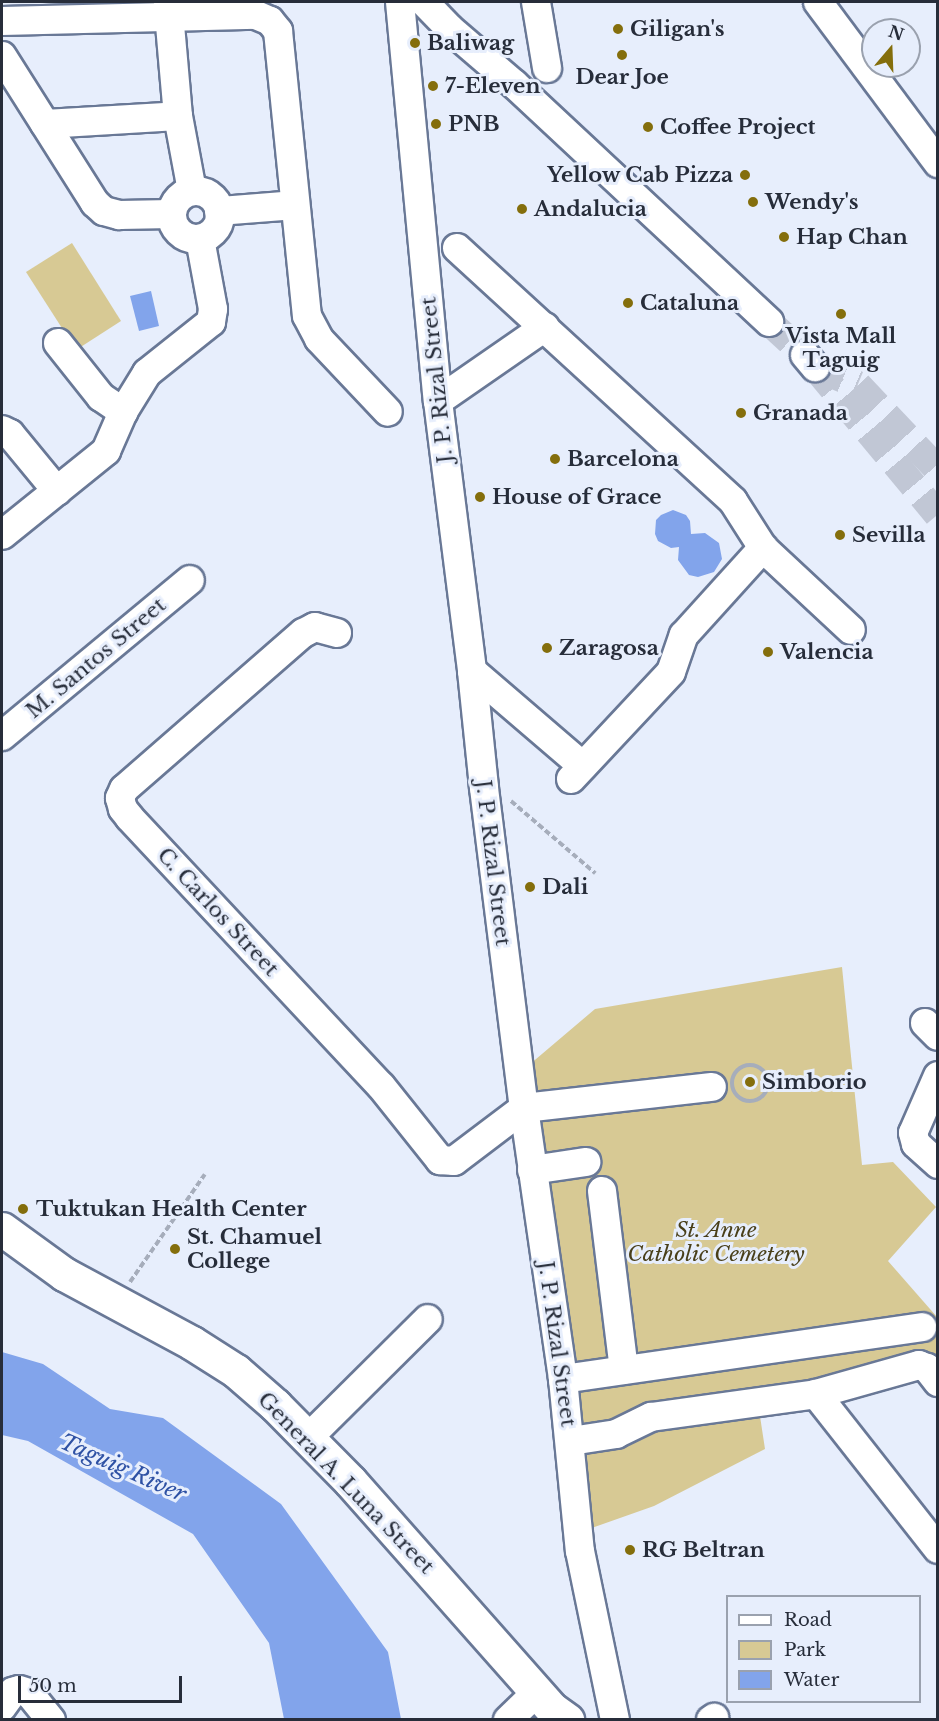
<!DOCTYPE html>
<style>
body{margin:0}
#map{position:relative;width:939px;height:1721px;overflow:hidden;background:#e7eefc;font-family:"Libre Baskerville",serif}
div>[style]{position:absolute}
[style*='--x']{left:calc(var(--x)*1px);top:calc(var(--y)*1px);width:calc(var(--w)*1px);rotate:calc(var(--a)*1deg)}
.green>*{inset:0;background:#d7c994}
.water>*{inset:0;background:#82a4eb}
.minor-tunnel>*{height:28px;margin-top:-14px;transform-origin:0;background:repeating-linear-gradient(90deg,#c1c7d5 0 28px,transparent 0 42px)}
.path>*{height:4px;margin-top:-2px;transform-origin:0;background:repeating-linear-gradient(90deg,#a6adbb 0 6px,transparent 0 9px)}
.path>.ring{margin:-2px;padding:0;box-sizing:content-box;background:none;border:4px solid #a6adbb;border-radius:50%}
.roads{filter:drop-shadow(2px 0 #697896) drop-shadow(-2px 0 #697896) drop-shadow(0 2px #697896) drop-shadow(0 -2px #697896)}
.minor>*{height:28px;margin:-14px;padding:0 14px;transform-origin:14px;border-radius:14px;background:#fff}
.minor>.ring{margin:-14px;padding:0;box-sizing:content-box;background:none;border:28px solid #fff;border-radius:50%}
.major>*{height:33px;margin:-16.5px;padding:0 16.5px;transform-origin:16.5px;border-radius:16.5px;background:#fff}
.dots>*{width:16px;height:16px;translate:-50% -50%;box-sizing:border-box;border:3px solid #e7eefc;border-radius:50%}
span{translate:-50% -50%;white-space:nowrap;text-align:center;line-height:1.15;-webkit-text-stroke:6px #e7eefc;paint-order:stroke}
.poi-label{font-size:21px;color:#272d3a;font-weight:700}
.left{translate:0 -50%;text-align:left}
.right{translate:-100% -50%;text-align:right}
.street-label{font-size:21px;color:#272d3a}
.park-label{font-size:21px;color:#493f19;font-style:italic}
.water-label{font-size:22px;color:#2e51a4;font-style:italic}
.frame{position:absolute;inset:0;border:3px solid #272d3a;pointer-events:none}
.legend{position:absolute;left:726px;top:1595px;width:195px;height:108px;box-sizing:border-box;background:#e7eefc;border:2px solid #9aa1ae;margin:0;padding:8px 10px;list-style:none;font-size:18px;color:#272d3a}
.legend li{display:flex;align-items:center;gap:12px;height:30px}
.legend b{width:30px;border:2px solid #9aa1ae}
.north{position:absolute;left:861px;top:18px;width:60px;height:60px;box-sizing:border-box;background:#e7eefc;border:2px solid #9aa1ae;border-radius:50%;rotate:19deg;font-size:16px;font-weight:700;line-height:24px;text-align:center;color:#272d3a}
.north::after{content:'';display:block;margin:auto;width:21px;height:27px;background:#846e0c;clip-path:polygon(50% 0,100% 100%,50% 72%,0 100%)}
.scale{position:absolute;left:18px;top:1676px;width:164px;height:27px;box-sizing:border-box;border:3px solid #272d3a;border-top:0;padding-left:8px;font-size:18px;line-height:21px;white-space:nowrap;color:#272d3a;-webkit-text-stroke:4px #e7eefc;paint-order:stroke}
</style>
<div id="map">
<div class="green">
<div style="clip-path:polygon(72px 243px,121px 321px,76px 350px,26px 272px)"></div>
<div style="clip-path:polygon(842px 967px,862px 1165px,893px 1162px,936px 1207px,888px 1261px,937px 1317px,937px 1376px,758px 1403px,765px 1449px,654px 1506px,586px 1530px,529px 1065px,595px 1009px)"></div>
</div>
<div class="water">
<div style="clip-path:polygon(151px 291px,159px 326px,139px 331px,130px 296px)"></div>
<div style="clip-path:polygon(673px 510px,686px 515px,690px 521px,691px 534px,705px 533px,719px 543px,722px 559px,714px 572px,698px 577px,689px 575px,678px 560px,679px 547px,671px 548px,658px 541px,655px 534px,656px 520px,661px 515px)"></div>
<div style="clip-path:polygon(2px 1352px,43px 1364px,110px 1409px,163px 1418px,281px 1504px,388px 1652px,401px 1719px,284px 1719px,269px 1643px,193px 1534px,28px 1441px,2px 1435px)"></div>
</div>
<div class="minor-tunnel">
<div style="--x:769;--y:322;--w:49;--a:42.5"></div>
<div style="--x:815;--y:367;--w:192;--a:50.3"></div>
<div style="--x:817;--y:368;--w:44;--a:22.5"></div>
<div style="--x:858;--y:385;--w:117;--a:46.7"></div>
</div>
<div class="path">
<div style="--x:511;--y:801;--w:111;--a:40.6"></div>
<div class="ring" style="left:732px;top:1065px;width:32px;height:32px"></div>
<div style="--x:130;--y:1282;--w:131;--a:-55.2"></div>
</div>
<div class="roads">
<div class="minor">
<div style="--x:168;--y:2;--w:114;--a:85"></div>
<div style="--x:178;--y:116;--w:76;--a:79.4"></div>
<div style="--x:400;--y:2;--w:401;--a:84.6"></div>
<div style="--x:438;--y:401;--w:272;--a:82.8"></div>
<div style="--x:472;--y:671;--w:118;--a:84.1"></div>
<div style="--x:484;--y:788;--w:322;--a:82.9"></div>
<div style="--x:524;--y:1108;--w:274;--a:81.8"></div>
<div style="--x:563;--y:1379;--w:173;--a:84.4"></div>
<div style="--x:580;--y:1551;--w:173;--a:78.3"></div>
<div style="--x:424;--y:2;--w:37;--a:46"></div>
<div style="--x:450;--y:29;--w:84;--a:40.7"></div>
<div style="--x:514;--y:84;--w:349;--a:43"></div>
<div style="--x:536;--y:2;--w:67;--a:80.5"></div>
<div style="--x:818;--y:2;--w:201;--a:53.3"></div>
<div style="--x:2;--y:21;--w:254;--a:-1.4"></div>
<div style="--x:256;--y:15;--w:15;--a:23"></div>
<div style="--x:270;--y:21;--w:13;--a:51"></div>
<div style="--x:278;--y:31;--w:286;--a:84.2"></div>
<div style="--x:307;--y:316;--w:26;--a:62"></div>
<div style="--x:319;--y:339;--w:100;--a:46.6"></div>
<div style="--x:2;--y:56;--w:174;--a:57.7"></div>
<div style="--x:95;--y:203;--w:12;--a:42"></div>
<div style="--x:104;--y:211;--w:16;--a:15"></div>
<div style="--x:119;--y:215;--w:53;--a:-1.1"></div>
<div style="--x:45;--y:124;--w:133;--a:-3.4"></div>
<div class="ring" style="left:172px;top:191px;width:20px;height:20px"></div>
<div style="--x:219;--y:211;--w:76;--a:-4.5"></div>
<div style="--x:457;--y:248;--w:374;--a:42.5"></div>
<div style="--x:733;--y:501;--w:56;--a:57.4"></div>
<div style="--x:763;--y:548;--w:120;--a:43"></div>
<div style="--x:58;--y:343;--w:69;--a:51.5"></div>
<div style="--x:101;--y:397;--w:27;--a:34"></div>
<div style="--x:805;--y:355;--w:16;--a:50"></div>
<div style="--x:438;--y:401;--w:130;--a:-34.7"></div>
<div style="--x:2;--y:430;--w:9;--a:27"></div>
<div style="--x:10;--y:434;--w:74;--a:50.5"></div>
<div style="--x:2;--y:535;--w:134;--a:-38.9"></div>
<div style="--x:106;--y:451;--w:43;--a:-66.4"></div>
<div style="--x:123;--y:412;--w:46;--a:-58.4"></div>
<div style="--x:147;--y:373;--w:82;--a:-38.6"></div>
<div style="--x:211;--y:322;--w:13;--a:-81"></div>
<div style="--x:213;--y:309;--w:71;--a:-100.5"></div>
<div style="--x:337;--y:633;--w:23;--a:-165"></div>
<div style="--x:315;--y:627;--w:13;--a:153"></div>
<div style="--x:303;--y:633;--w:237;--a:138.9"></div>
<div style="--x:124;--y:789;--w:10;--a:114"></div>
<div style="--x:120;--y:798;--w:11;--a:75"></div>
<div style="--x:123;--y:809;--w:11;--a:52"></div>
<div style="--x:130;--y:818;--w:367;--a:46.9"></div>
<div style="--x:381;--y:1086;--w:95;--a:51.4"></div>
<div style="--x:440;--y:1160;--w:14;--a:4"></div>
<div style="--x:454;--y:1161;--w:88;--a:-37.1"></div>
<div style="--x:524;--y:1108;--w:189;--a:-6.4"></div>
<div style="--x:472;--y:671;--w:146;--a:40.6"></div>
<div style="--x:2;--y:736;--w:244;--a:-39.7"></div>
<div style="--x:571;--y:779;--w:146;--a:-46.9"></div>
<div style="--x:671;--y:672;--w:39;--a:-71"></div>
<div style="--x:684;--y:635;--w:118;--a:-47.8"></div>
<div style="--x:925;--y:1023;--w:18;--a:45"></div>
<div style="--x:938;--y:1076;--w:62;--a:113.7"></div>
<div style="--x:913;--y:1133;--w:11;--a:75"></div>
<div style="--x:916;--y:1144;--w:30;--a:42"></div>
<div style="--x:532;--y:1170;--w:55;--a:-8.4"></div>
<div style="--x:602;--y:1191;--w:180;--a:83"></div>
<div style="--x:563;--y:1379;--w:363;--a:-8.2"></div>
<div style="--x:816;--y:1394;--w:197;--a:51.8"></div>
<div style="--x:307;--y:1439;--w:170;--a:-44.8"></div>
<div style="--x:571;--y:1441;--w:46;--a:-8.8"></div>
<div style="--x:616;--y:1434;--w:39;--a:-26"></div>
<div style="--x:651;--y:1417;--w:167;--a:-7.9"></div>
<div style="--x:816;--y:1394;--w:107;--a:-15.7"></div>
<div style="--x:919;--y:1365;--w:9;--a:21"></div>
<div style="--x:927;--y:1368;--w:18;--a:52"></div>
<div style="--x:2;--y:1707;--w:19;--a:-54"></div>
<div style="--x:13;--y:1692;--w:6;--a:-18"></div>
<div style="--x:19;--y:1690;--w:10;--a:17"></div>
<div style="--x:29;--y:1693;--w:35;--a:51"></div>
<div style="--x:508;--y:1720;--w:40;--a:-44"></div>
<div style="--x:711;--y:1720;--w:4;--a:-34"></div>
</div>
<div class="major">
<div style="--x:2;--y:1229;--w:77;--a:36"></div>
<div style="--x:64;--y:1274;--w:145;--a:28.3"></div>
<div style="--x:192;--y:1343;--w:52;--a:32.5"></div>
<div style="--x:236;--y:1371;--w:52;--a:41.1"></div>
<div style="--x:275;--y:1405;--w:107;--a:45.4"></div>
<div style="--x:350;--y:1481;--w:305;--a:48.5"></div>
<div style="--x:552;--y:1709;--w:19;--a:36"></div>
</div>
</div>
<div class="dots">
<div style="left:618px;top:29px;background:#846e0c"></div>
<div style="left:415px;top:43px;background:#846e0c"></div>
<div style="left:622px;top:55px;background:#846e0c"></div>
<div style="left:433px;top:86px;background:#846e0c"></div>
<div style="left:436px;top:124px;background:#846e0c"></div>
<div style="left:648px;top:127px;background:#846e0c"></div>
<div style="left:745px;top:175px;background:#846e0c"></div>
<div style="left:753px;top:202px;background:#846e0c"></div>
<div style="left:522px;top:209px;background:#846e0c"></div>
<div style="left:784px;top:237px;background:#846e0c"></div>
<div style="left:628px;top:303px;background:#846e0c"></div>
<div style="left:841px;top:314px;background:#846e0c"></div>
<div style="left:741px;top:413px;background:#846e0c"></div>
<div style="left:555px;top:459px;background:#846e0c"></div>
<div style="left:480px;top:497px;background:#846e0c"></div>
<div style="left:840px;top:535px;background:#846e0c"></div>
<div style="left:547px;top:648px;background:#846e0c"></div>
<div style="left:768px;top:652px;background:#846e0c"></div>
<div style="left:530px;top:887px;background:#846e0c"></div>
<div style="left:750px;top:1082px;background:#846e0c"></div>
<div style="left:23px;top:1209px;background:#846e0c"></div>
<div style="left:175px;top:1249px;background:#846e0c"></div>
<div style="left:630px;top:1550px;background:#846e0c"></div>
</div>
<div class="poi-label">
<span class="left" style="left:630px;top:29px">Giligan's</span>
<span class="left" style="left:427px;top:43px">Baliwag</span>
<span style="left:622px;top:77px">Dear Joe</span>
<span class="left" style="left:445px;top:86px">7-Eleven</span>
<span class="left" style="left:448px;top:124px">PNB</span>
<span class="left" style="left:660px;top:127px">Coffee Project</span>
<span class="right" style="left:733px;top:175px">Yellow Cab Pizza</span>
<span class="left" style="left:765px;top:202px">Wendy's</span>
<span class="left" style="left:534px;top:209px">Andalucia</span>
<span class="left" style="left:796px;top:237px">Hap Chan</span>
<span class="left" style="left:640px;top:303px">Cataluna</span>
<span style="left:841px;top:348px">Vista Mall<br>Taguig</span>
<span class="left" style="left:753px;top:413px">Granada</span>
<span class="left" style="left:567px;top:459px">Barcelona</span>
<span class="left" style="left:492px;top:497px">House of Grace</span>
<span class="left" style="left:852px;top:535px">Sevilla</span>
<span class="left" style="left:559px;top:648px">Zaragosa</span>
<span class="left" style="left:780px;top:652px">Valencia</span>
<span class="left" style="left:542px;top:887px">Dali</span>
<span class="left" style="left:762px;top:1082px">Simborio</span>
<span class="left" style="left:36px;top:1209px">Tuktukan Health Center</span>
<span class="left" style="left:187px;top:1249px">St. Chamuel<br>College</span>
<span class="left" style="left:642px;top:1550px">RG Beltran</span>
</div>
<div class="street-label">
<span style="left:437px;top:380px;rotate:-96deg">J. P. Rizal Street</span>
<span style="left:96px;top:658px;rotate:-40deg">M. Santos Street</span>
<span style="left:493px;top:863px;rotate:83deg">J. P. Rizal Street</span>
<span style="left:218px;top:912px;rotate:47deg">C. Carlos Street</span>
<span style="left:557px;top:1344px;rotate:82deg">J. P. Rizal Street</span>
<span style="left:346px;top:1483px;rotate:46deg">General A. Luna Street</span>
</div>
<div class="park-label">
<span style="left:716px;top:1242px">St. Anne<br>Catholic Cemetery</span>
</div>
<div class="water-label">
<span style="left:123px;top:1468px;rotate:24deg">Taguig River</span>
</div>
<div class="frame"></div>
<ul class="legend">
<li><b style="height:8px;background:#fff"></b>Road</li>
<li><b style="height:16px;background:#d7c994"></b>Park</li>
<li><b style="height:16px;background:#82a4eb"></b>Water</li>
</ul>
<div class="north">N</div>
<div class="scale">50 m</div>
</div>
